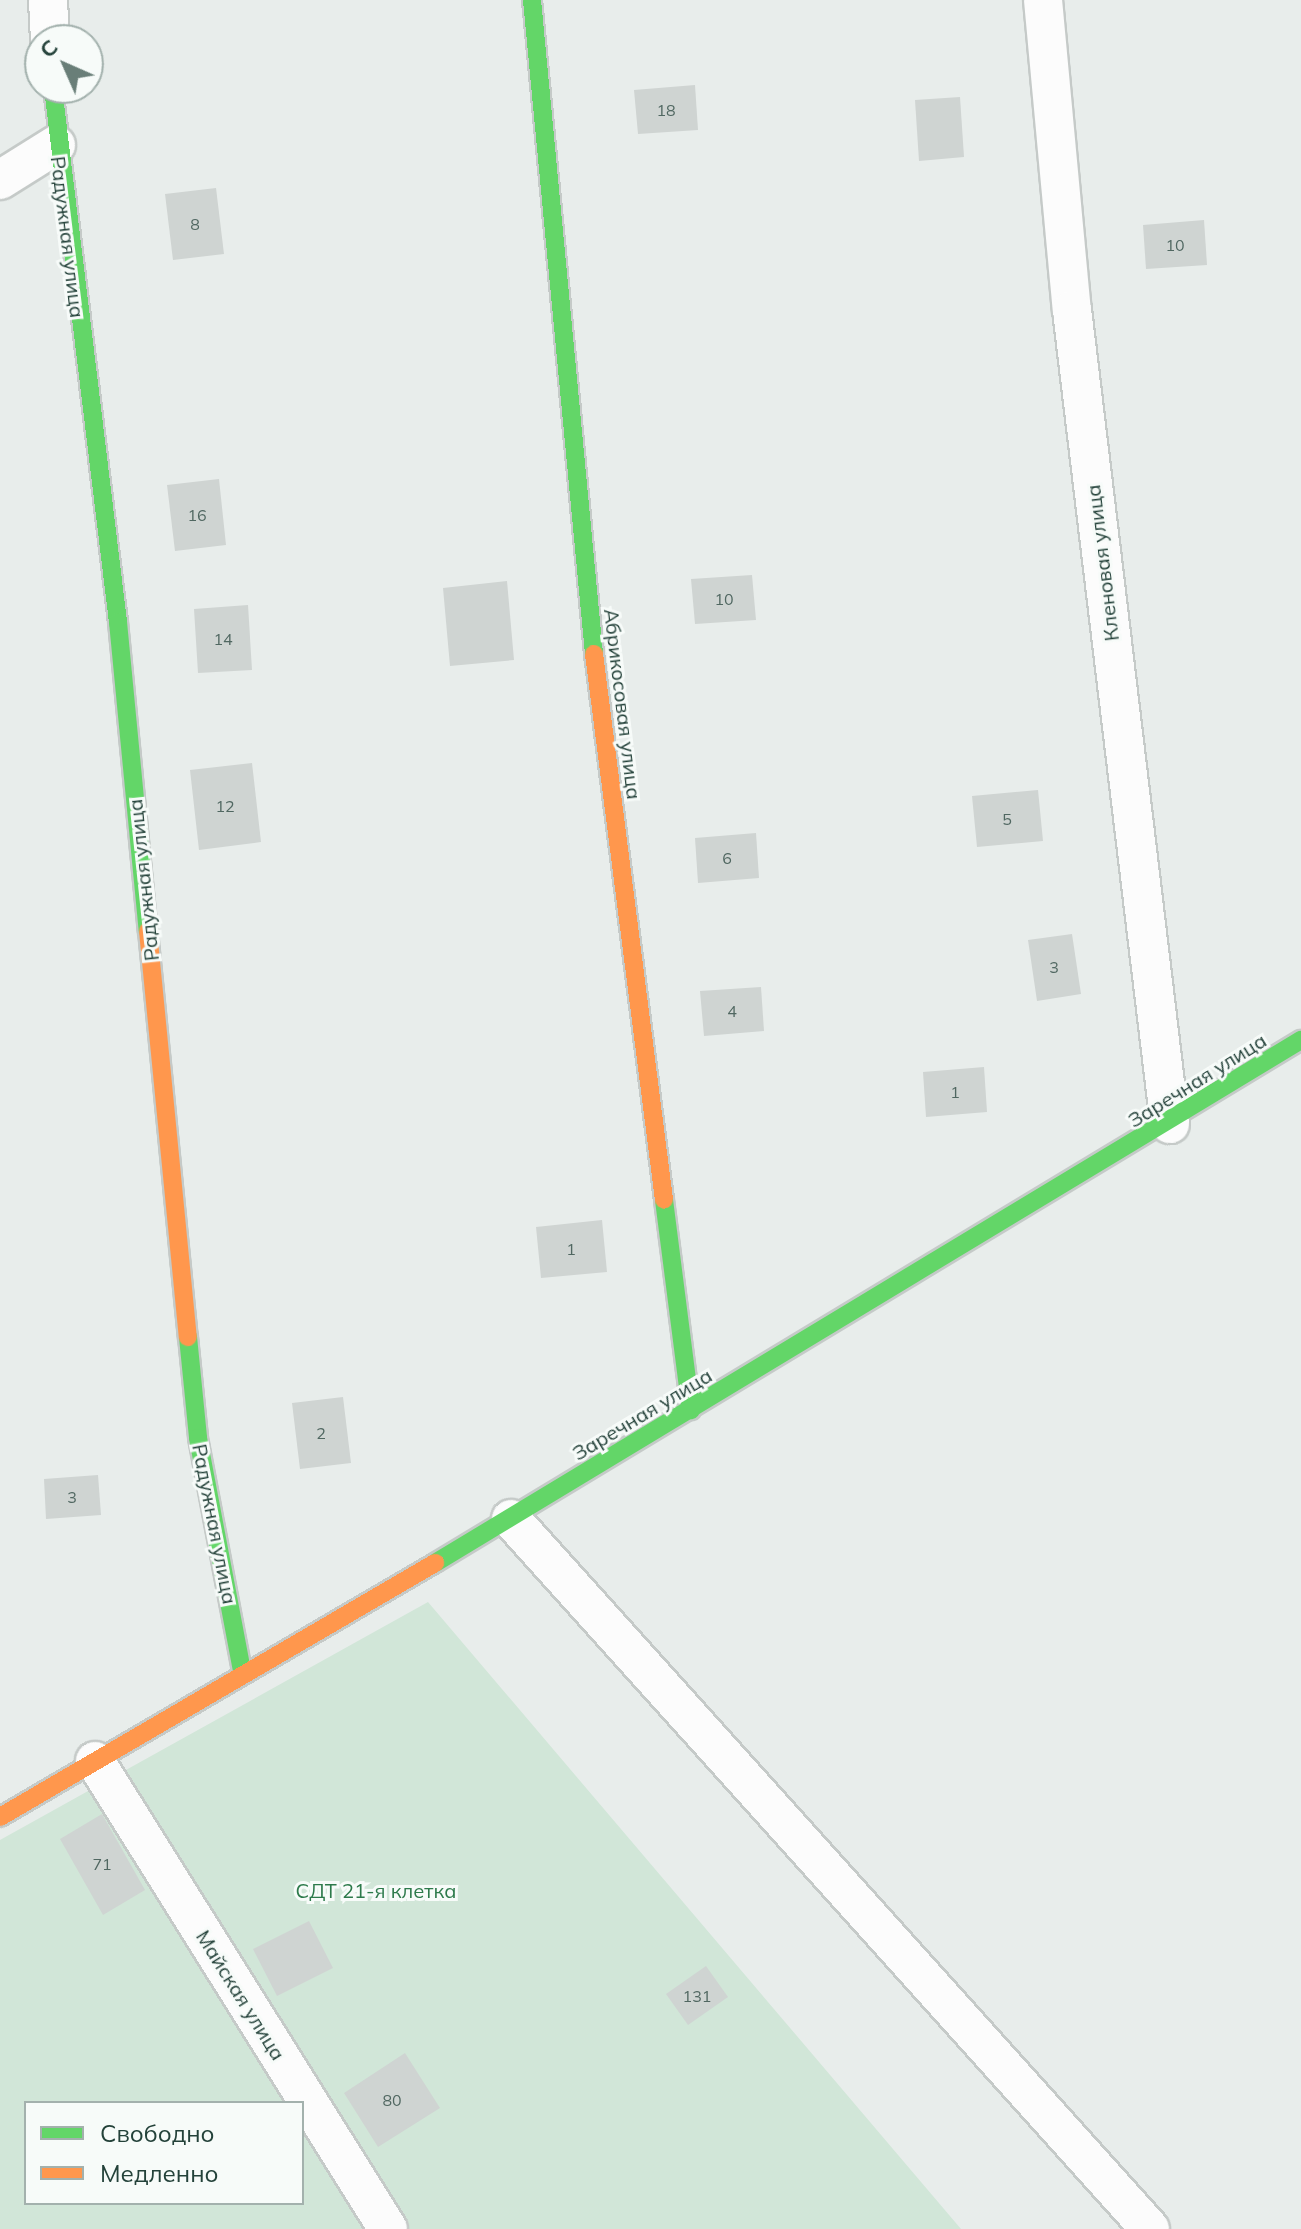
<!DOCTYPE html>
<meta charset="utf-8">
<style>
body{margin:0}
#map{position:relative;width:1301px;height:2229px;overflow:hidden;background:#e8edeb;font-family:Mulish,sans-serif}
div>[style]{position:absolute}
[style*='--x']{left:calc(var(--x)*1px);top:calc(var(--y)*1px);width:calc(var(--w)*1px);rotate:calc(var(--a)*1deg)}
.green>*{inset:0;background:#d1e6d8}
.building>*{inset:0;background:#cfd4d2}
.roads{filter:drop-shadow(2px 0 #c5cac8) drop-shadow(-2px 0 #c5cac8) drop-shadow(0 2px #c5cac8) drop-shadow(0 -2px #c5cac8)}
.street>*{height:38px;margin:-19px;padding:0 19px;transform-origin:19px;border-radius:19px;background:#fcfcfc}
.fast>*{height:18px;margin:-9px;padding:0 9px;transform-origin:9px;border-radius:9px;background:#63d668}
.slow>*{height:18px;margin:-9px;padding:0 9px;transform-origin:9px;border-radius:9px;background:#ff974d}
span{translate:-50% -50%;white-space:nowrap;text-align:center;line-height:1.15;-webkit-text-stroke:6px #f7fbf9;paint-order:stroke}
.number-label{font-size:16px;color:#506761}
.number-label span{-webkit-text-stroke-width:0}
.street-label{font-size:20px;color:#24423a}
.park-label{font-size:20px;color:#2d7a4b}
.legend{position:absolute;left:24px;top:2101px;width:280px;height:104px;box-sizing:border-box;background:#f7fbf9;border:2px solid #a3b1ad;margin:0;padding:10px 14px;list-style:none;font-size:24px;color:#24423a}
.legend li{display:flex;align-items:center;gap:16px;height:40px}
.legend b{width:40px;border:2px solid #a3b1ad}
.north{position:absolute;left:24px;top:24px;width:80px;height:80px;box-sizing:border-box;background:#f7fbf9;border:2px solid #a3b1ad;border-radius:50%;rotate:315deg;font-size:22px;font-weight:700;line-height:32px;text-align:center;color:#24423a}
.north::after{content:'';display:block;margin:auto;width:28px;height:36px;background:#697e78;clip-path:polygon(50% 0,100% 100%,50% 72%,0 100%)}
</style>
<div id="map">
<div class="green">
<div style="clip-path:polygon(evenodd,428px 1602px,961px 2229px,0 2229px,0 1840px,428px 1602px,26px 2103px,302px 2103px,302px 2203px,26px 2203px,26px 2103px)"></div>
</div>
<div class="building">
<div style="clip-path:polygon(695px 85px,698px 130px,638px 134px,634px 90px)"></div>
<div style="clip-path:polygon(960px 97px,964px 157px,919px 161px,915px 100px)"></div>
<div style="clip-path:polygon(216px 188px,224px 254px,173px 260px,165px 194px)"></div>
<div style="clip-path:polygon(1204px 220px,1207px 265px,1146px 269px,1143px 225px)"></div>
<div style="clip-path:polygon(219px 479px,226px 545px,175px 551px,167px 485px)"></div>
<div style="clip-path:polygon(752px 575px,756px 620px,695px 624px,691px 579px)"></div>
<div style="clip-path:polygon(507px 581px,514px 660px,450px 666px,443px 588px)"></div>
<div style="clip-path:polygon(248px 605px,252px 670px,198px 673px,194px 609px)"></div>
<div style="clip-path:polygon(252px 763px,261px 842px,199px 850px,190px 770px)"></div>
<div style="clip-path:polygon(1038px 790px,1043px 841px,977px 847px,972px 796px)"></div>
<div style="clip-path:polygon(756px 833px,759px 878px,698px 883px,695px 838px)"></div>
<div style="clip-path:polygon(1072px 934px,1081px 994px,1037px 1001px,1028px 940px)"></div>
<div style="clip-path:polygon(761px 987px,764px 1031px,704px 1036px,700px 991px)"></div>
<div style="clip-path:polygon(984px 1067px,987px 1112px,926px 1117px,923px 1072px)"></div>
<div style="clip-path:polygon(602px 1220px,607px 1272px,541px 1278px,536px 1227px)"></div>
<div style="clip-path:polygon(343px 1397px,351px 1463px,300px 1469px,292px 1403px)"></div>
<div style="clip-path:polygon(98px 1475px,101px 1515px,46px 1519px,44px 1479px)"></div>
<div style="clip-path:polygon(102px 1814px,145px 1890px,103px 1915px,60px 1839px)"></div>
<div style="clip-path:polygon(309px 1921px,333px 1968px,277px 1996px,253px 1949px)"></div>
<div style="clip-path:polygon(706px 1966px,728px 1997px,688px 2025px,666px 1994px)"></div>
<div style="clip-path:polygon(405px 2053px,440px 2108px,378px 2147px,344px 2093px)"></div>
</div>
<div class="roads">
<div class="street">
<div style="--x:48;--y:0;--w:40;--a:87.1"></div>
<div style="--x:1043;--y:0;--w:311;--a:84.7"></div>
<div style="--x:1072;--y:310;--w:820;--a:83.14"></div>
<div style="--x:0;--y:180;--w:66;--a:-32"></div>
<div style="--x:511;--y:1519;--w:955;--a:48.01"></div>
<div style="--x:95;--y:1761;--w:552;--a:57.95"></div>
</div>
<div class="fast">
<div style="--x:532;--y:0;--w:657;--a:84.58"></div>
<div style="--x:53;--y:88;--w:538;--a:83.06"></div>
<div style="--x:118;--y:622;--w:310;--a:84.5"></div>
<div style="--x:664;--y:1200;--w:212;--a:82.7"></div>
<div style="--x:188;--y:1337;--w:101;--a:84.3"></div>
<div style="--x:198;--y:1438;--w:237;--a:79.3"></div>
<div style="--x:435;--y:1563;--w:1012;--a:-31.13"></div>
</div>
<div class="slow">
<div style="--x:594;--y:654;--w:550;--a:82.69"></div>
<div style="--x:148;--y:931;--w:408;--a:84.4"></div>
<div style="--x:0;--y:1817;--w:504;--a:-30.28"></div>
</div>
</div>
<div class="number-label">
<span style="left:666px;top:110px">18</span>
<span style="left:195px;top:224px">8</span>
<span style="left:1175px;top:245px">10</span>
<span style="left:197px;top:515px">16</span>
<span style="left:724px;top:599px">10</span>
<span style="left:223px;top:639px">14</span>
<span style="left:225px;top:806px">12</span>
<span style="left:1007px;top:819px">5</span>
<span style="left:727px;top:858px">6</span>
<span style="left:1054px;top:967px">3</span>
<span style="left:732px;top:1011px">4</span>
<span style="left:955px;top:1092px">1</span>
<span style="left:571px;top:1249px">1</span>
<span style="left:321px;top:1433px">2</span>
<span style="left:72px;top:1497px">3</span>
<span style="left:102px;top:1864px">71</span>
<span style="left:697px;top:1996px">131</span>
<span style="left:392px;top:2100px">80</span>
</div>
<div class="street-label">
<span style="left:68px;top:237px;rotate:83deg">Радужная улица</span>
<span style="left:1102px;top:563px;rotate:-97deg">Кленовая улица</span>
<span style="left:623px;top:704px;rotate:83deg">Абрикосовая улица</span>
<span style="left:143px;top:880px;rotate:-96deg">Радужная улица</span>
<span style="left:1197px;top:1080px;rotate:-32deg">Заречная улица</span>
<span style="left:642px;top:1414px;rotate:-31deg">Заречная улица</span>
<span style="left:215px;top:1524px;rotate:79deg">Радужная улица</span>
<span style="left:241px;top:1995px;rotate:58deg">Майская улица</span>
</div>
<div class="park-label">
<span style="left:376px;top:1890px">СДТ 21-я клетка</span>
</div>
<ul class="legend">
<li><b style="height:10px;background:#63d668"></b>Свободно</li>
<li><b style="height:10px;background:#ff974d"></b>Медленно</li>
</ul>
<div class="north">С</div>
</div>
